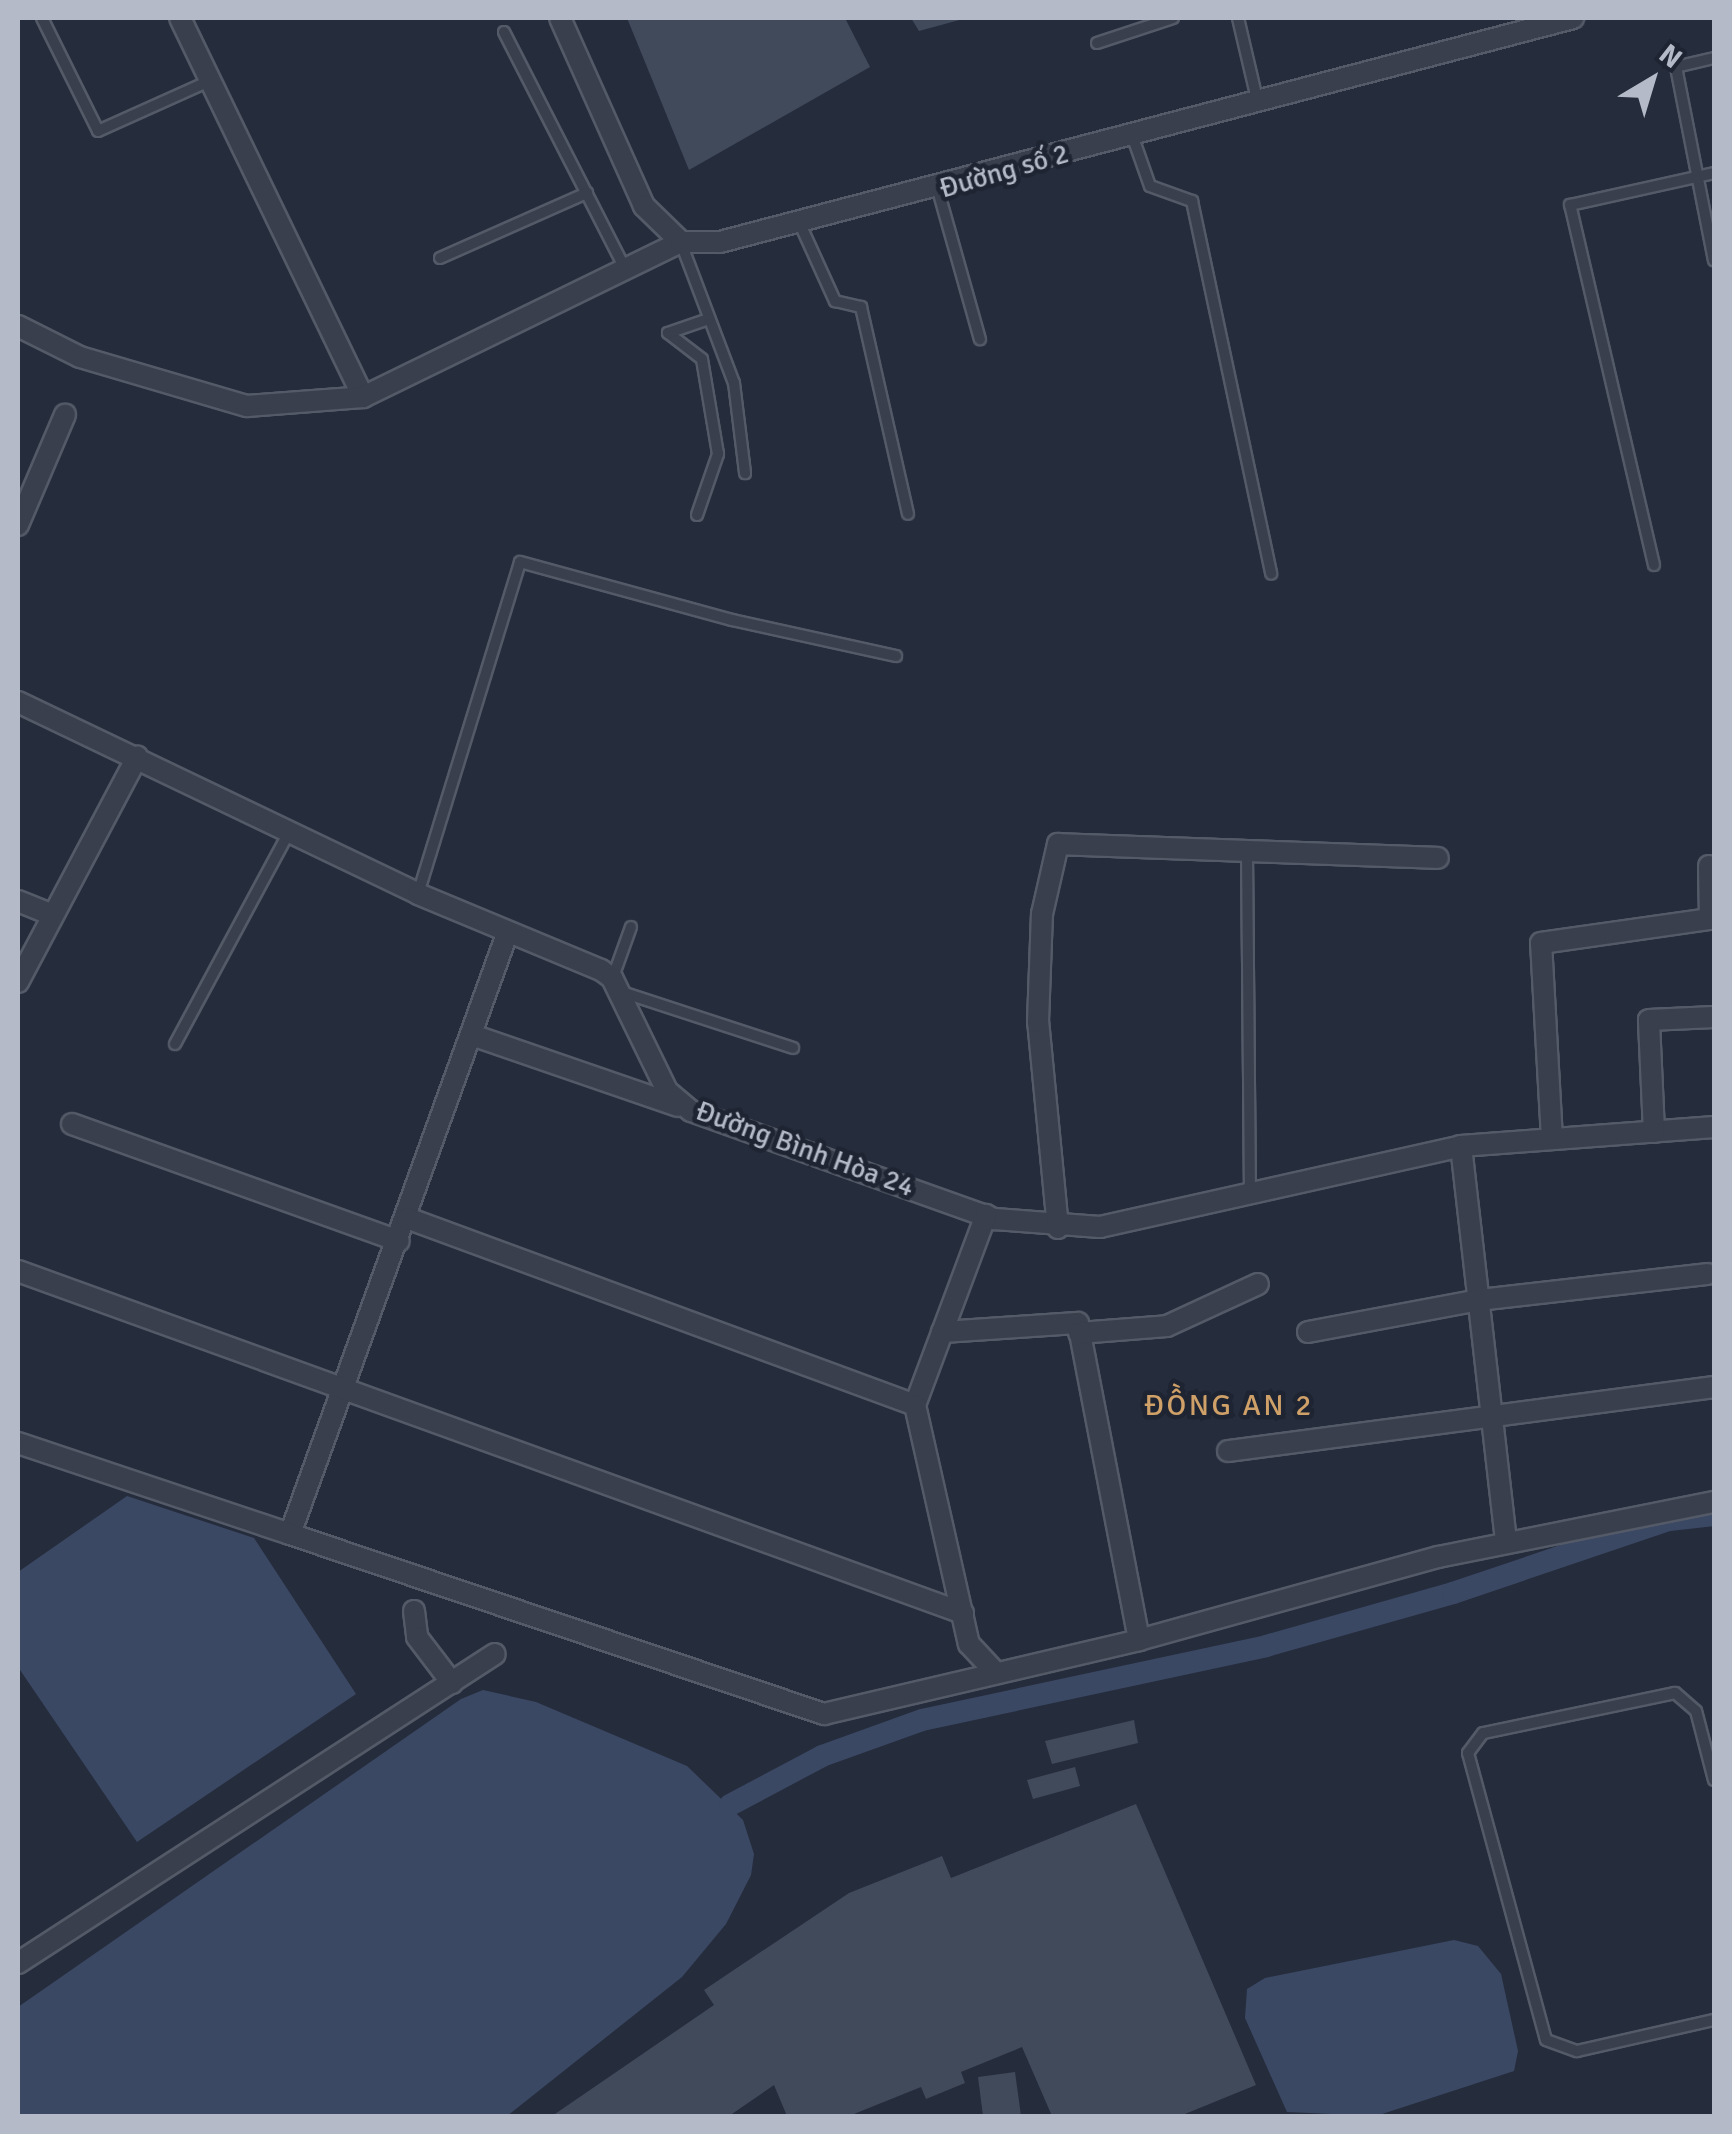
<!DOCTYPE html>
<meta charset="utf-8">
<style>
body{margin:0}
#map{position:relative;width:1732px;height:2134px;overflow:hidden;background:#252c3c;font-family:Signika,sans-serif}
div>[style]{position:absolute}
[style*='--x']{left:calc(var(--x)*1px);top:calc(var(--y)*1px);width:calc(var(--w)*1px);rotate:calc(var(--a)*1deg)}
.water>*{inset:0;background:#3b4864}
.canal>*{height:22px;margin:-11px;padding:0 11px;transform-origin:11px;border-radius:11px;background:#3b4864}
.building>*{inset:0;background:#414a5b}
.roads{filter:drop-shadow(2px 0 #545a67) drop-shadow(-2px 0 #545a67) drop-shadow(0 2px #545a67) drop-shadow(0 -2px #545a67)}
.lane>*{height:10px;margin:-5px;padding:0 5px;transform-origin:5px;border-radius:5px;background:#393f4c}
.street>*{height:20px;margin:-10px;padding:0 10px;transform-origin:10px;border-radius:10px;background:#393f4c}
span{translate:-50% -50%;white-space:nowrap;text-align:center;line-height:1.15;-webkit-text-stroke:9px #1e2431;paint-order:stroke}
.street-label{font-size:28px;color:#b4bac7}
.neighbourhood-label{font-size:30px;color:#cfa068;letter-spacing:2.5px}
.frame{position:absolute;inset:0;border:20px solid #b4bac7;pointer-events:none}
.north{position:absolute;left:1602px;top:30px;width:100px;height:100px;-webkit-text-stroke:8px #1e2431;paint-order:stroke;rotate:38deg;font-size:28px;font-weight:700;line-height:40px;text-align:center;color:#b4bac7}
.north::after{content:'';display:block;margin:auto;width:35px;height:45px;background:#b4bac7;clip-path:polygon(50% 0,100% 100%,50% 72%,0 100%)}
</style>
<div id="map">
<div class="water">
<div style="clip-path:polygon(127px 1496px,254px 1538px,356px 1694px,137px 1842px,18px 1667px,18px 1572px)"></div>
<div style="clip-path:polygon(483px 1690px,536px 1702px,687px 1766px,743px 1820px,754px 1854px,751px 1875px,726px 1924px,682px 1977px,507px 2116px,18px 2116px,18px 2007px,461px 1699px)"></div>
<div style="clip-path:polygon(1454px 1940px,1478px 1946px,1501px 1974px,1518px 2051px,1514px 2071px,1376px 2116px,1287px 2112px,1245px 2018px,1247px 1989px,1265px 1978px)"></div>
</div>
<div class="canal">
<div style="--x:730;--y:1805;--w:104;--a:-28"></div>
<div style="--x:822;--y:1756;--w:106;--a:-19.8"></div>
<div style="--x:922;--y:1720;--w:352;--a:-12.1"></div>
<div style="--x:1266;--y:1646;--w:194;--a:-15.8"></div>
<div style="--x:1453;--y:1593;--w:228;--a:-18.7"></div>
<div style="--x:1669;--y:1520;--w:45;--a:-6.3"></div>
</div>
<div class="building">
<div style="clip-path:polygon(627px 18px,845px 18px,870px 67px,689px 170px)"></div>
<div style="clip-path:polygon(911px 18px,963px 18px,963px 19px,919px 31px)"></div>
<div style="clip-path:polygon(1134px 1720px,1138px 1743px,1052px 1764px,1045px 1741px)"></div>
<div style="clip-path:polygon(1075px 1767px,1080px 1786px,1033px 1799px,1027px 1780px)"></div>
<div style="clip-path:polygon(1136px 1804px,1256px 2085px,1180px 2116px,1052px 2116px,1022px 2047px,961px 2072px,965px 2083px,926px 2099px,921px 2087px,849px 2116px,787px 2116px,774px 2085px,729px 2116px,552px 2116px,714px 2005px,704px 1990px,849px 1893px,942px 1856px,951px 1878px)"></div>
<div style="clip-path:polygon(1015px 2072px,1021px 2116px,983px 2116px,978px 2077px)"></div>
</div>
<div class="roads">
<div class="lane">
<div style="--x:42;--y:18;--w:126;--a:63.6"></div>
<div style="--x:98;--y:131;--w:122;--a:-24.2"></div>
<div style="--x:1238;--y:18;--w:83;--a:76.8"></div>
<div style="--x:504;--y:32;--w:265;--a:62.9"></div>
<div style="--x:1097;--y:43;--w:80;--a:-18.2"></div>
<div style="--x:1714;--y:58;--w:39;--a:167"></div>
<div style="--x:1676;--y:67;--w:197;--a:78.9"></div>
<div style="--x:1132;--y:135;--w:54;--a:70.6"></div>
<div style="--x:1150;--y:186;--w:45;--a:19.7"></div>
<div style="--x:1192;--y:201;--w:381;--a:78"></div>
<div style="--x:938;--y:190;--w:155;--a:74.3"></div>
<div style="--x:800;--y:224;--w:85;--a:65.6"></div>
<div style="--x:835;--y:301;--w:27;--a:13"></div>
<div style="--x:861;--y:307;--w:212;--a:77.2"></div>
<div style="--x:681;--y:243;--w:150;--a:69.3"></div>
<div style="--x:734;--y:383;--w:91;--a:83"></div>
<div style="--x:440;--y:258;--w:161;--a:-23.9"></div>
<div style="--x:697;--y:515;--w:65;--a:-71"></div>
<div style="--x:718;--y:454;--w:96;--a:-99.6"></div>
<div style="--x:702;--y:359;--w:43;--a:-142.6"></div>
<div style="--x:668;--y:333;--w:43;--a:-18.9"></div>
<div style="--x:1654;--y:565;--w:370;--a:-103.1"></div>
<div style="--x:1570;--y:205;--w:148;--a:-12.5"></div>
<div style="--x:1247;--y:851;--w:342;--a:89.5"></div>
<div style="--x:418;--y:894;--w:347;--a:-72.9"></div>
<div style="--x:520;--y:562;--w:220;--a:15.3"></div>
<div style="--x:732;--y:620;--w:168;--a:12.4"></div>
<div style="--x:613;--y:977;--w:53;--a:-70.2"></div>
<div style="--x:622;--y:992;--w:180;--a:18.1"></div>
<div style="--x:175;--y:1044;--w:241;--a:-61.7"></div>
<div style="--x:1714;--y:1780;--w:71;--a:-104.6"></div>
<div style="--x:1696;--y:1711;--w:28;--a:-139"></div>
<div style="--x:1675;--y:1693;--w:196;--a:168.2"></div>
<div style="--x:1483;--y:1733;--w:25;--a:127"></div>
<div style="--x:1468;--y:1753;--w:297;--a:74.8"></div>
<div style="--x:1546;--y:2040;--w:33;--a:20"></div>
<div style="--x:1577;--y:2051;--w:140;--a:-12.8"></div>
</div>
<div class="street">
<div style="--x:180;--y:18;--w:421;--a:64.2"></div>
<div style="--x:363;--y:397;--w:354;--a:-26"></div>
<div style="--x:560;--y:18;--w:206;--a:65.9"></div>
<div style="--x:644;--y:206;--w:52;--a:44.2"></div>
<div style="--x:681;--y:242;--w:39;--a:0"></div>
<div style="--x:720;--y:242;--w:882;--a:-14.71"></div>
<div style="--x:18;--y:326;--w:69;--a:26.6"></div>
<div style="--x:80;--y:357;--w:174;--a:16.4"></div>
<div style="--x:247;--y:406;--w:116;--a:-4.4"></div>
<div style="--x:18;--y:525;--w:120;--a:-66.9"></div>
<div style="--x:18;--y:702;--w:444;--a:25.6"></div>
<div style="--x:418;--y:894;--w:198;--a:22.6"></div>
<div style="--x:601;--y:970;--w:14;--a:36"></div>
<div style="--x:612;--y:978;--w:126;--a:64"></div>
<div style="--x:667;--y:1091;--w:31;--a:40"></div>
<div style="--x:691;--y:1111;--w:323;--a:19.6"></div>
<div style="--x:995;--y:1219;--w:105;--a:4.4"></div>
<div style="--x:1100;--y:1227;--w:370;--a:-12.6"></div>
<div style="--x:1461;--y:1146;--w:254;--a:-4.3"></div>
<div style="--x:18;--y:901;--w:35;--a:22"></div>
<div style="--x:507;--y:934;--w:638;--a:109.88"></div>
<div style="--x:290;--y:1534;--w:564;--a:18.63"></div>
<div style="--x:824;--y:1714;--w:324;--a:-13.2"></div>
<div style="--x:1139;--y:1640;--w:310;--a:-15.5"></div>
<div style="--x:1438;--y:1557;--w:281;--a:-11.3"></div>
<div style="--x:18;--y:982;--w:255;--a:-62.1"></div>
<div style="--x:472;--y:1035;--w:218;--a:19"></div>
<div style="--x:72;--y:1124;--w:347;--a:19.7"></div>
<div style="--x:1654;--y:1132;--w:112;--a:-92.6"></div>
<div style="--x:1649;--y:1020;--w:65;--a:-2.6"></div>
<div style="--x:1552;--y:1139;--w:196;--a:-93.2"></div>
<div style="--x:1541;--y:943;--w:171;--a:-8.1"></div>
<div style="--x:1710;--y:919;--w:53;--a:-91.1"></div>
<div style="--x:1461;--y:1146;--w:398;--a:83.5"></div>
<div style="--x:407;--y:1218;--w:541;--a:20.21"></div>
<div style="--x:915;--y:1405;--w:203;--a:-69.5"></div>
<div style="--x:1058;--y:1228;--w:207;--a:-95.5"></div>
<div style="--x:1038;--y:1022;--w:108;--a:-87.9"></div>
<div style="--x:1042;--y:914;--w:72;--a:-77.1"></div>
<div style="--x:1058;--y:844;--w:380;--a:2.1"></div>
<div style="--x:18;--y:1271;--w:1005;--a:19.9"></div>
<div style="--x:942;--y:1332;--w:136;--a:-3.8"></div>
<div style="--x:1078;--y:1323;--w:323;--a:79.1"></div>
<div style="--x:1308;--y:1332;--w:174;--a:-10.6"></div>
<div style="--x:1479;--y:1300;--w:230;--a:-6.5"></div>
<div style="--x:1079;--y:1333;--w:88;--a:-4.5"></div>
<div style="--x:1167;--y:1326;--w:100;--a:-24.8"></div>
<div style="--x:915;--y:1405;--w:245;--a:77.3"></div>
<div style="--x:969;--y:1644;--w:38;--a:47"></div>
<div style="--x:18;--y:1443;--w:287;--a:18.5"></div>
<div style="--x:1228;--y:1451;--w:490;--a:-7.5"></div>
<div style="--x:414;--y:1611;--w:26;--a:83"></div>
<div style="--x:417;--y:1637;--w:58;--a:52.7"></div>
<div style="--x:18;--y:1963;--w:568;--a:-32.94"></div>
</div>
</div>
<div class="street-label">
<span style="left:1004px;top:171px;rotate:-16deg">Đường số 2</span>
<span style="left:805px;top:1149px;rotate:20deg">Đường Bình Hòa 24</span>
</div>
<div class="neighbourhood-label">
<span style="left:1229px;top:1406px">ĐỒNG AN 2</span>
</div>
<div class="frame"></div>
<div class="north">N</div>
</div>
